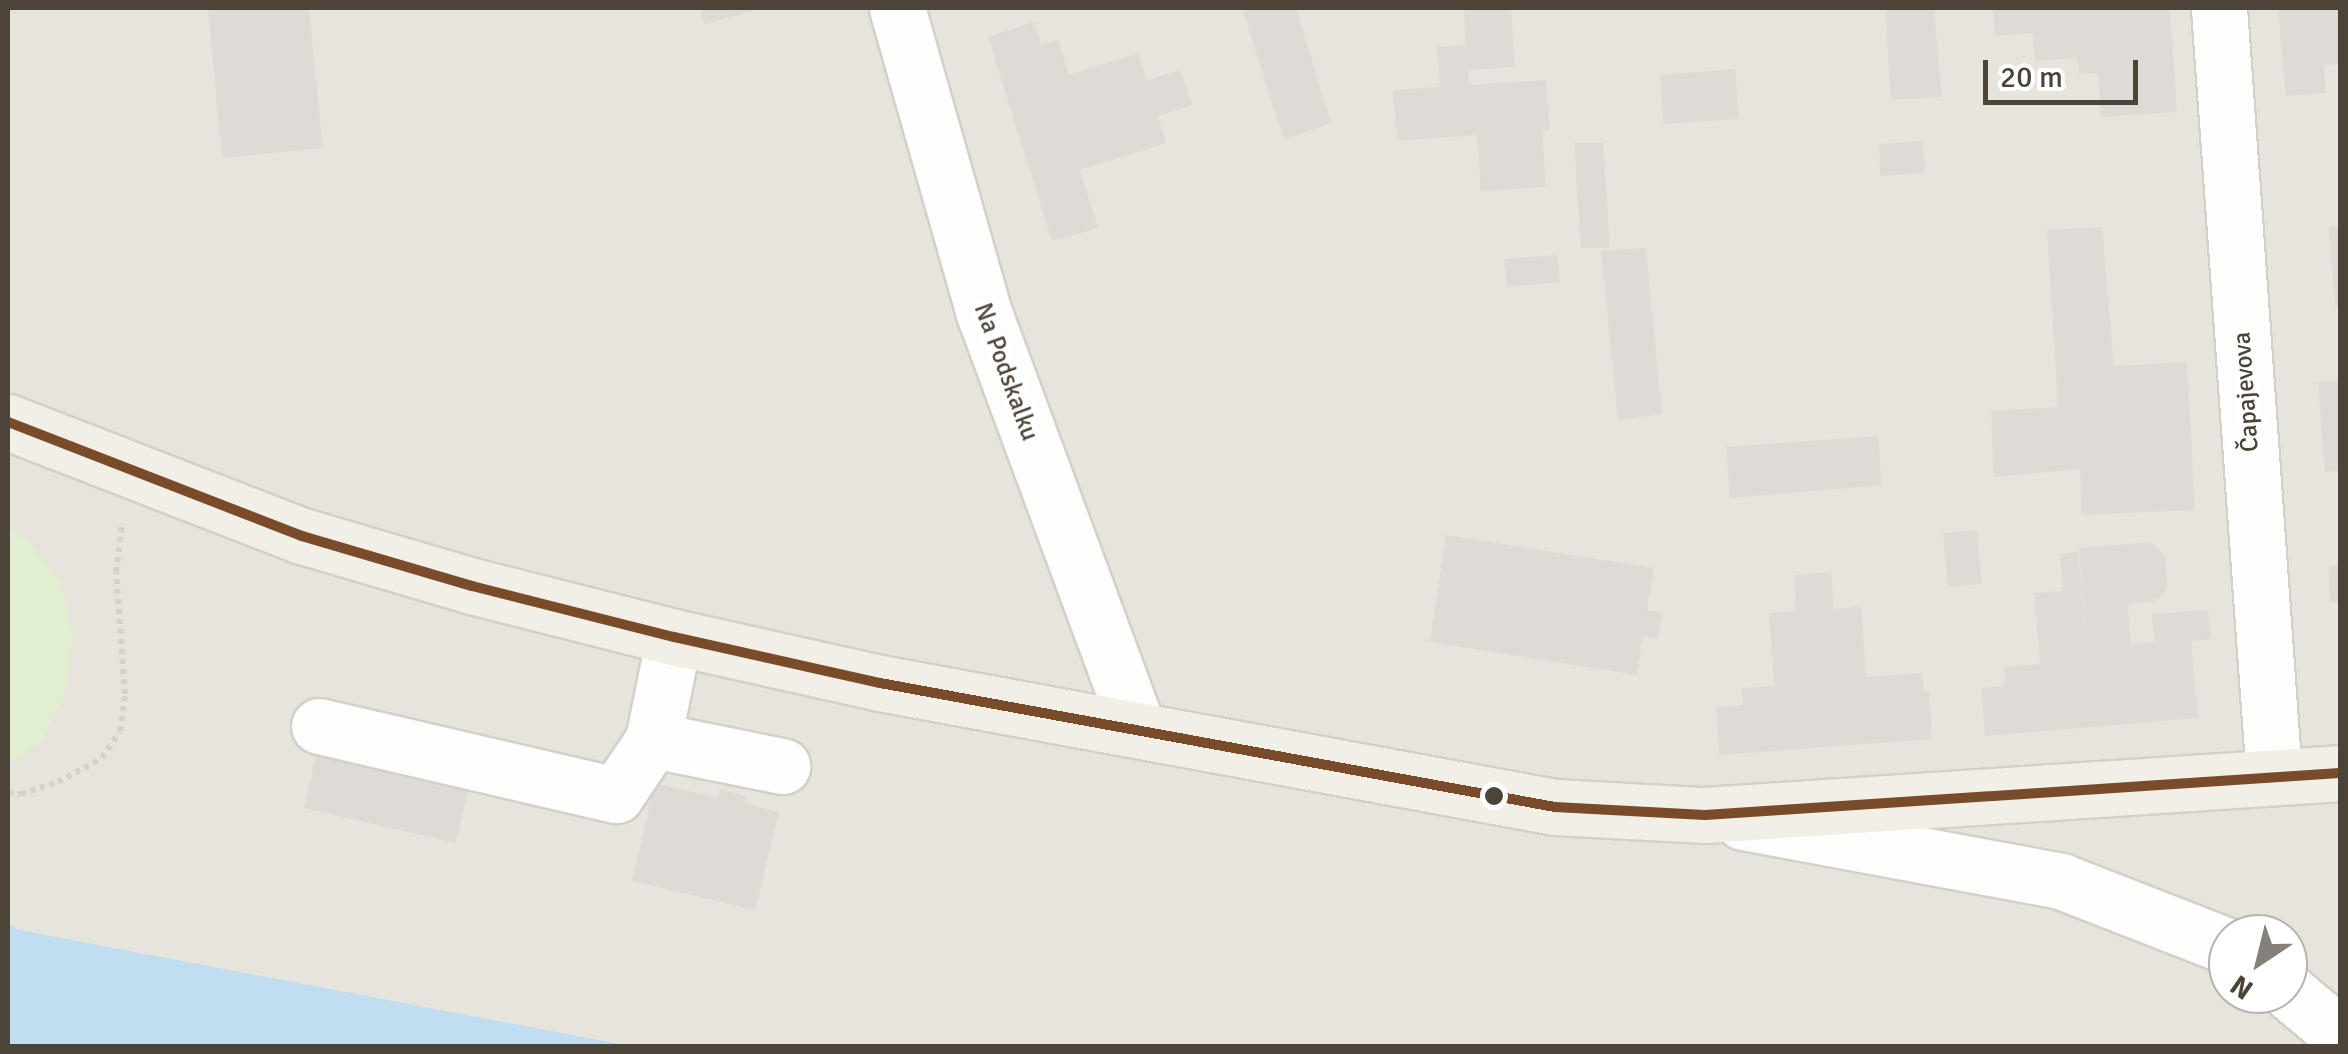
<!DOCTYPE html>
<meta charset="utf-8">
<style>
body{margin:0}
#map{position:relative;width:2348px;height:1054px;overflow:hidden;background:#f4f2ee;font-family:Signika,sans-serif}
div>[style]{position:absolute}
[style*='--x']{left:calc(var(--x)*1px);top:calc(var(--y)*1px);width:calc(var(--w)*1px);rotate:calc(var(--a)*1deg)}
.residential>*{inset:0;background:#e7e4dc}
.green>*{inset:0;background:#e1eecf}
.water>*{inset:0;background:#c0ddf1}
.building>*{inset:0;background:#dedbd6}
.path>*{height:6px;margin-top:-3px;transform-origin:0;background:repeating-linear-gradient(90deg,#d3d2cc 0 5px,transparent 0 10px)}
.roads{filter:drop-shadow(2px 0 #d2d0cb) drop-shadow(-2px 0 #d2d0cb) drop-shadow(0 2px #d2d0cb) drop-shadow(0 -2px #d2d0cb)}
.minor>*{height:55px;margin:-27.5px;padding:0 27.5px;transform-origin:27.5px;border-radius:27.5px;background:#fdfdfc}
.major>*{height:55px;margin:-27.5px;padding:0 27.5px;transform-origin:27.5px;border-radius:27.5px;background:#f2efe6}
.bus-1>*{height:10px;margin:-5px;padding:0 5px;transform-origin:5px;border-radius:5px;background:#7a4b2a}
.dots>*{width:28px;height:28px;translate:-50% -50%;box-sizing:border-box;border:5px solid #fff;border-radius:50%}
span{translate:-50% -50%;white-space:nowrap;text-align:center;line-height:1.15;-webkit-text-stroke:9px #fff;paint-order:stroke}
.street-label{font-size:25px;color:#4b4439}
.frame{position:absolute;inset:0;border:10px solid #4b4439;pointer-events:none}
.north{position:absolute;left:2208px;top:914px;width:100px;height:100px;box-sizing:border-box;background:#fff;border:2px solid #b7b4b0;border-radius:50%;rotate:215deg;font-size:28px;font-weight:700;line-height:40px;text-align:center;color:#4b4439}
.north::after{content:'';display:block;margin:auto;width:35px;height:45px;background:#868178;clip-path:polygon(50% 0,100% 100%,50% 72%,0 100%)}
.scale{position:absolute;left:1983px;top:60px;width:155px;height:45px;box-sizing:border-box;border:5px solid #4b4439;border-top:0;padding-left:12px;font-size:30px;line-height:35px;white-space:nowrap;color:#4b4439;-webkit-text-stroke:8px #fff;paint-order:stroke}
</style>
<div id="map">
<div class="residential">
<div style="clip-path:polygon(evenodd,8px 8px,2340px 8px,2340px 1046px,8px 1046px,8px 8px,2228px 934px,2288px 934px,2288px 994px,2228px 994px,2228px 934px)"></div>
</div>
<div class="green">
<div style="clip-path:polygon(8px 528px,26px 540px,60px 581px,73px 636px,64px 694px,43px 739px,16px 759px,8px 760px)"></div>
</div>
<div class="water">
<div style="clip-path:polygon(8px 924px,19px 930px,630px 1046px,8px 1046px)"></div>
</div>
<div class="building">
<div style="clip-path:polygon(208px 8px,309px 8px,323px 148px,222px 158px)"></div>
<div style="clip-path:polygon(700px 8px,752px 8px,753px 11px,704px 24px)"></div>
<div style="clip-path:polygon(1242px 8px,1296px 8px,1331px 123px,1284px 140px)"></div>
<div style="clip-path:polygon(1464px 8px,1511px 8px,1515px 67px,1469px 70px,1469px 85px,1546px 80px,1550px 130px,1542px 131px,1546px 187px,1481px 191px,1477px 135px,1397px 141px,1393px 90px,1440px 87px,1437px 47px,1466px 45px)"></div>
<div style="clip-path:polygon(1885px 8px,1934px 8px,1942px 97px,1891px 100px)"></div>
<div style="clip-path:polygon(1993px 8px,2170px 8px,2177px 112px,2101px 117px,2098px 73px,2079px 74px,2077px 58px,2035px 61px,2033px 33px,1995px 36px)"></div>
<div style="clip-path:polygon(2278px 8px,2340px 8px,2340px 64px,2324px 65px,2326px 93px,2286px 96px)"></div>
<div style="clip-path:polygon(1034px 22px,1041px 45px,1058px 40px,1069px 75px,1138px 53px,1147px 80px,1180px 70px,1192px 105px,1158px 116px,1166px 143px,1080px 170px,1098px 228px,1052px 241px,988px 37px)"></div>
<div style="clip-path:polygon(1735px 69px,1739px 119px,1663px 124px,1660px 75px)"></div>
<div style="clip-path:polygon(1923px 141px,1925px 173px,1880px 176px,1879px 144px)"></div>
<div style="clip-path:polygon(1574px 143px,1603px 143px,1610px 248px,1581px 248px)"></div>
<div style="clip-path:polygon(2340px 226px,2340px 305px,2335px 306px,2329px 227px)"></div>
<div style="clip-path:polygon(2102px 227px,2114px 366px,2187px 362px,2195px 510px,2082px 515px,2080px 469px,1994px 477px,1991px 411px,2058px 407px,2047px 230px)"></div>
<div style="clip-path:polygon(1646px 248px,1662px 414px,1618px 420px,1601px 251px)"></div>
<div style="clip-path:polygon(1557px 255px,1560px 282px,1507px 287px,1504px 259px)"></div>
<div style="clip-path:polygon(2340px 381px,2340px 471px,2325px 472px,2318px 382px)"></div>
<div style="clip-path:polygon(1878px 436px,1882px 485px,1730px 498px,1726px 447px)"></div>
<div style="clip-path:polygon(1977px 530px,1982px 584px,1948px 587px,1943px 533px)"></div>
<div style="clip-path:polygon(1446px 535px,1654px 568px,1647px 610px,1662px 613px,1658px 639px,1643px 636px,1637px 675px,1430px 642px)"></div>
<div style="clip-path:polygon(2151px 542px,2165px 555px,2167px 589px,2156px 601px,2128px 604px,2131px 645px,2155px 642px,2152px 614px,2208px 610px,2211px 639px,2191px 641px,2198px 718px,1985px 736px,1981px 688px,2005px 686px,2004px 667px,2040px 664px,2034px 593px,2063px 591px,2060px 554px,2078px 552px,2088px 652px,2079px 548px)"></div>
<div style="clip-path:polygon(2340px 565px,2340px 602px,2330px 602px,2329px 566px)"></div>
<div style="clip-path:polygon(1831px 572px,1834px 609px,1861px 606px,1866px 677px,1922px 673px,1924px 692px,1929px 691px,1932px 739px,1719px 755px,1716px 707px,1743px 705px,1741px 688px,1774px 686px,1769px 613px,1796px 611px,1794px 575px)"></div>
<div style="clip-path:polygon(316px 756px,468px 791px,456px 843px,304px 808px)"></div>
<div style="clip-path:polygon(655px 783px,717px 798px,720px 789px,746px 796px,744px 803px,779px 812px,755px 910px,632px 881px)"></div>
</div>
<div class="path">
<div style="--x:8;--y:792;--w:13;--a:9"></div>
<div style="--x:21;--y:794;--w:39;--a:-18"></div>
<div style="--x:58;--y:782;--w:50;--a:-28.6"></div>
<div style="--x:102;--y:758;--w:32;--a:-56"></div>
<div style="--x:120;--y:731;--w:37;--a:-82"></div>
<div style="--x:125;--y:694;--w:122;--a:-94.2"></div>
<div style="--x:116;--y:572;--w:47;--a:-82.7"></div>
</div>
<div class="roads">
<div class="minor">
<div style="--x:897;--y:8;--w:317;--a:74.1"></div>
<div style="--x:984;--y:313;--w:444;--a:69.7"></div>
<div style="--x:2219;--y:8;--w:771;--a:85.91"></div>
<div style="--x:319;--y:726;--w:305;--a:13.1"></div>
<div style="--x:616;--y:795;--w:66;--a:-56.1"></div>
<div style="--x:653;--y:740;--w:105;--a:-78.5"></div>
<div style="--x:653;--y:740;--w:132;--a:11.4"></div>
<div style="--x:1743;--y:822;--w:323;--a:10.5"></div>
<div style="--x:2061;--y:881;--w:179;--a:21.3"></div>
<div style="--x:2288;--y:991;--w:68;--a:40.2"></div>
</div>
<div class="major">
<div style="--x:8;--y:422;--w:315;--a:21.2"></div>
<div style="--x:302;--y:536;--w:177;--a:16.4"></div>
<div style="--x:472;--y:586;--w:208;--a:14.2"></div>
<div style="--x:674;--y:637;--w:211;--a:12.6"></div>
<div style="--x:880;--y:683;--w:686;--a:10.41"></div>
<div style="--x:1555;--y:807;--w:150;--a:3.1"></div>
<div style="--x:1705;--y:815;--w:636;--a:-3.78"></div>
</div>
</div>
<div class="bus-1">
<div style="--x:8;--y:422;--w:315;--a:21.2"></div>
<div style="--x:302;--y:536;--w:177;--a:16.4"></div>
<div style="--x:472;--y:586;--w:208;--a:14.2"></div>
<div style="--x:674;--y:637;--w:211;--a:12.6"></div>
<div style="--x:880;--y:683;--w:686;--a:10.41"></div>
<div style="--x:1555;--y:807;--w:150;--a:3.1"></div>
<div style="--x:1705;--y:815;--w:636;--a:-3.78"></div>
</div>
<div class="dots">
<div style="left:1494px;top:796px;background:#4b4439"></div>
</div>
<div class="street-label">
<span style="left:1006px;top:372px;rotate:70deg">Na Podskalku</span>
<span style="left:2246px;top:392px;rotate:-94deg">Čapajevova</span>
</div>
<div class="frame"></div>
<div class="north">N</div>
<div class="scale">20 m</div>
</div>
